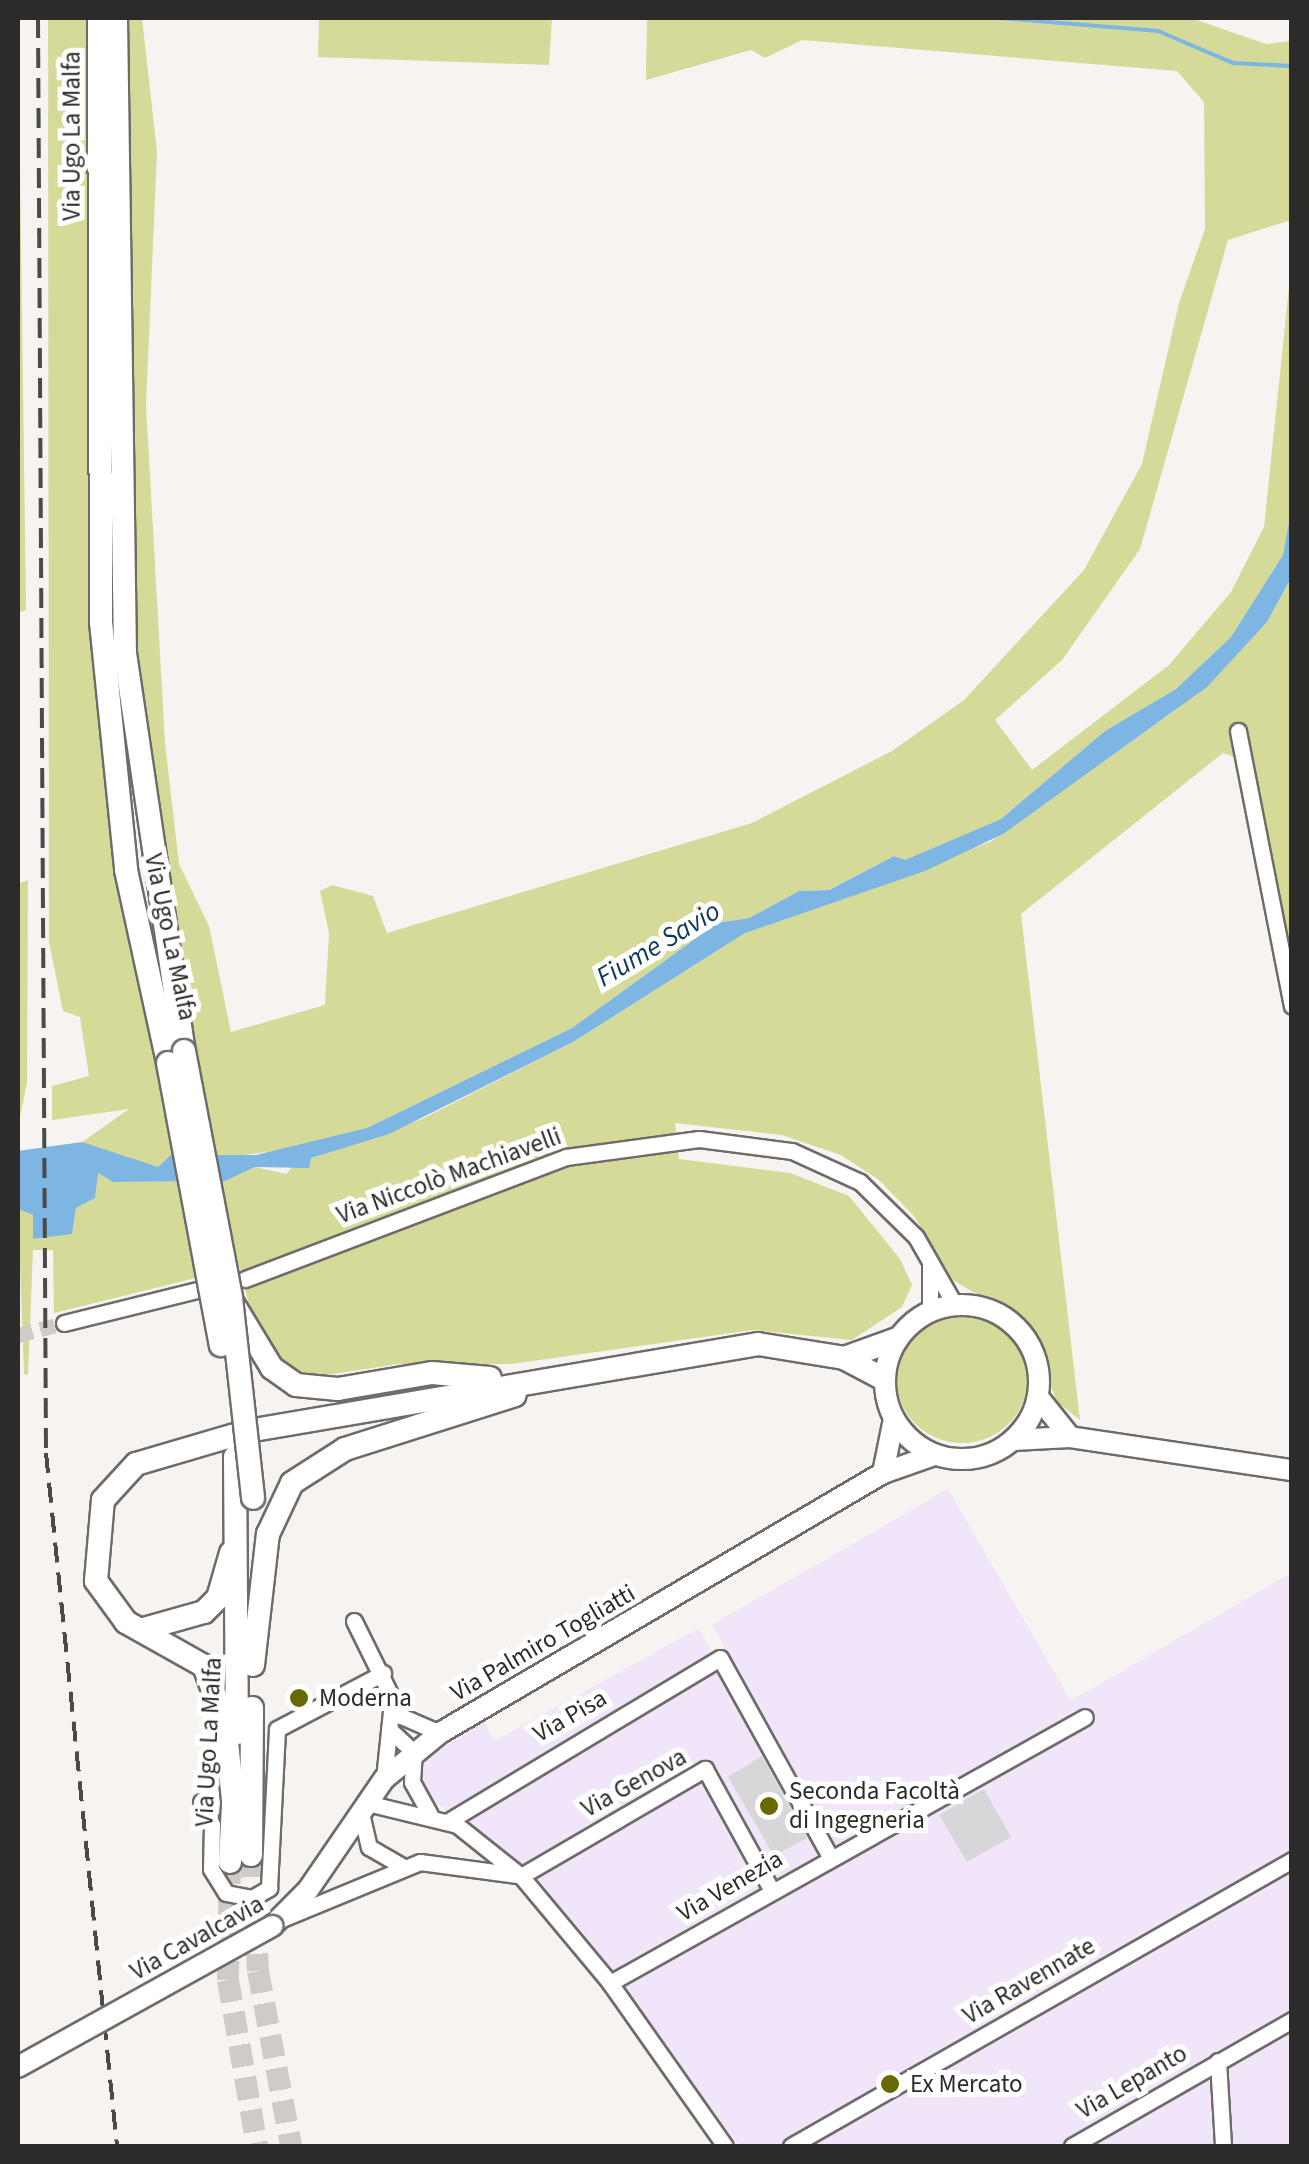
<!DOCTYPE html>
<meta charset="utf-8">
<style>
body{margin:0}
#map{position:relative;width:1309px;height:2164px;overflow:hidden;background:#f6f3f1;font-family:"Source Sans 3",sans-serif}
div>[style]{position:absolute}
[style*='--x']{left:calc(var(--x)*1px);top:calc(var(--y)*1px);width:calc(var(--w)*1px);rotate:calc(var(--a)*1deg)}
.industrial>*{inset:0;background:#f0e5f9}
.green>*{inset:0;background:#d5da99}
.round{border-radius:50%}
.water>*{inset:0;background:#7db5e3}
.stream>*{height:4px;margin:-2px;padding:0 2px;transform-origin:2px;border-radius:2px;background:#7db5e3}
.building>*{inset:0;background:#d7d7da}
.minor-tunnel>*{height:15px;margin-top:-7.5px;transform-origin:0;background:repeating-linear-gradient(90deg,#cecbc9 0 15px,transparent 0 23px)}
.highway-tunnel>*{height:22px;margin-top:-11px;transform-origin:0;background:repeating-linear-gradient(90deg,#cecbc9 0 22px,transparent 0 33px)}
.roads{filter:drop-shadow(2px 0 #6e6b69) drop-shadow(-2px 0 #6e6b69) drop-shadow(0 2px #6e6b69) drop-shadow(0 -2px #6e6b69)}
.minor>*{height:15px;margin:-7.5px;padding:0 7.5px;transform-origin:7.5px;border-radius:7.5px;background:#fff}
.major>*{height:20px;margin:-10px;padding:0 10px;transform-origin:10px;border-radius:10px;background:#fff}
.major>.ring{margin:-10px;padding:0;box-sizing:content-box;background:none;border:20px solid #fff;border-radius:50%}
.highway>*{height:22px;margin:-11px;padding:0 11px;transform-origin:11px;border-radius:11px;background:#fff}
.rail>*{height:4px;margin-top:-2px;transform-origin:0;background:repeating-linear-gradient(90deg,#4b4a49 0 20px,transparent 0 30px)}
.bridges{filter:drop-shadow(2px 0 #6e6b69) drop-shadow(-2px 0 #6e6b69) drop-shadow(0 2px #6e6b69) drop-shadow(0 -2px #6e6b69)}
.major-bridge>*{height:20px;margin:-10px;padding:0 10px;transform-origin:10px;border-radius:10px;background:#fff}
.highway-bridge>*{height:22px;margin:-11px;padding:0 11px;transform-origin:11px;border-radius:11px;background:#fff}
.dots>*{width:28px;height:28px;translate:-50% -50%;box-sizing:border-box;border:5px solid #fff;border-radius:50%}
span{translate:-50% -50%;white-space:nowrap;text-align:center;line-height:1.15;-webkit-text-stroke:10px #fff;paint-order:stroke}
.street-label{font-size:25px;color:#2c2b2a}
.poi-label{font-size:25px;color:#2c2b2a}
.left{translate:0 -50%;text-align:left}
.water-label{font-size:28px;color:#0d3857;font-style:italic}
.frame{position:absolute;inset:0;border:20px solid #2c2b2a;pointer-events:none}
</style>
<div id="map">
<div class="industrial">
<div style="clip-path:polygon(948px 1489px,1071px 1701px,1291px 1573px,1291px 2146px,740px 2146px,536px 1878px,426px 1795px,421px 1768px,432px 1755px,484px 1722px,495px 1741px,699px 1628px,714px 1656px,726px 1650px,712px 1625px)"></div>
</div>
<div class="green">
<div style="clip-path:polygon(18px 18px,26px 610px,18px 613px)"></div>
<div style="clip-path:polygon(48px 18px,89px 18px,92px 663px,124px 913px,152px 1046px,194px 1041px,159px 866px,132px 658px,126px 18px,142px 18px,157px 152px,146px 405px,165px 743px,179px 864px,209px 926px,231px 1032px,325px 1005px,329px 933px,320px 891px,332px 885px,373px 896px,387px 933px,752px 823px,892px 751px,964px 700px,1084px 570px,1142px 464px,1179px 303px,1205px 229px,1204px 102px,1177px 71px,802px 40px,765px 58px,751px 50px,646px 80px,647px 18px,1191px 18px,1266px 44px,1291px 41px,1291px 220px,1228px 240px,1140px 549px,1062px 660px,995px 720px,1032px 770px,1169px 665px,1231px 592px,1264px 527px,1291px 268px,1292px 512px,1283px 555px,1231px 637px,1176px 689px,1105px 731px,1001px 819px,905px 860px,894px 856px,828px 890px,799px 891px,749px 918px,717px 923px,572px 1028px,367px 1128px,304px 1147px,158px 1167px,98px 1151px,82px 1142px,129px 1109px,52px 1120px,52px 1086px,89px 1076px,80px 1017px,63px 1011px,49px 942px)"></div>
<div style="clip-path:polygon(319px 18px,552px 18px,549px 65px,318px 57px)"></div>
<div style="clip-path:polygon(1291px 578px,1291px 970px,1248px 762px,1223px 753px,1021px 914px,1080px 1420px,1057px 1402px,1026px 1323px,953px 1280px,914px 1216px,879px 1180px,841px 1155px,782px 1135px,675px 1123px,679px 1159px,790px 1173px,849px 1196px,900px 1259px,912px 1285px,902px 1307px,852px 1340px,753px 1330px,511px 1364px,398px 1364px,320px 1376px,282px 1366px,252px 1319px,240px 1267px,54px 1313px,53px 1250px,33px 1250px,28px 1375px,24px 1374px,18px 1209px,33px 1215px,33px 1239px,72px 1234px,76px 1208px,95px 1198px,97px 1172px,113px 1182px,225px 1181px,255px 1167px,286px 1174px,295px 1164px,422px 1119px,573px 1042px,745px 933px,990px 842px,1177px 709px,1267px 622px)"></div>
<div style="clip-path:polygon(28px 880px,27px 1082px,18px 1127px,18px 884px)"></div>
<div class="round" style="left:896px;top:1311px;width:132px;height:132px"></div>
</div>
<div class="water">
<div style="clip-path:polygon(1291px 512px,1291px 578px,1267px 622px,1207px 687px,1003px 834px,925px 871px,745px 933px,573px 1042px,389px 1134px,311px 1158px,309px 1168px,255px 1167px,225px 1181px,113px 1182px,98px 1173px,95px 1198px,76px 1208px,72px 1234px,33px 1239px,33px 1215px,18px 1209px,18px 1151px,82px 1142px,158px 1167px,171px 1155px,256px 1155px,367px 1128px,572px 1028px,717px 923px,749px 918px,799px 891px,829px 890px,894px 856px,905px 860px,1001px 819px,1105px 731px,1176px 689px,1231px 637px,1283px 555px)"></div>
</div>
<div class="stream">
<div style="--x:1000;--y:18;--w:159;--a:4.7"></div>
<div style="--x:1158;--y:31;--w:82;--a:23.1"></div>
<div style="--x:1233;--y:63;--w:59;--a:2.9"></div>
</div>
<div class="building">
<div style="clip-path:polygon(762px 1756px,807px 1838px,774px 1856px,728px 1777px)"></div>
<div style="clip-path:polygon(984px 1789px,1011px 1837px,967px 1862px,939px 1815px)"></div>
</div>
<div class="minor-tunnel">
<div style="--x:18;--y:1335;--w:48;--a:-14.6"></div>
</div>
<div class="highway-tunnel">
<div style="--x:251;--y:1855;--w:116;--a:86.5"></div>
<div style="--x:258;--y:1971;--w:178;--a:79.3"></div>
<div style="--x:230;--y:1862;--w:118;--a:91"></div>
<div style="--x:228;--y:1980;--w:169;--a:80.1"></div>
</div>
<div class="roads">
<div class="minor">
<div style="--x:1238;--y:731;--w:280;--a:78.9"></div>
<div style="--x:930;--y:1266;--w:45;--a:90"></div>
<div style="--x:245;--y:1279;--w:343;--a:-20.8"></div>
<div style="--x:566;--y:1157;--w:134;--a:-7.7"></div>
<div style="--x:699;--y:1139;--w:94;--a:7.4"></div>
<div style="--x:792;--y:1151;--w:75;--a:24.5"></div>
<div style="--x:860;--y:1182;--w:78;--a:44.5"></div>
<div style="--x:916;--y:1237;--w:78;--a:60.2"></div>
<div style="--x:64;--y:1323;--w:137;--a:-13.9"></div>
<div style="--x:354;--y:1621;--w:106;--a:63.7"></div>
<div style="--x:401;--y:1716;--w:43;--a:23.6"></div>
<div style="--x:389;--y:1729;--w:34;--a:43"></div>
<div style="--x:414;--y:1752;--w:30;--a:94"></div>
<div style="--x:412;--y:1782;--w:37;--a:61"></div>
<div style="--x:384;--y:1779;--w:77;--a:-84.1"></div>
<div style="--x:201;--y:1802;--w:25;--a:64"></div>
<div style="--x:212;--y:1825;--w:44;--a:91.3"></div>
<div style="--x:211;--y:1869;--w:28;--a:58"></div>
<div style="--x:226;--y:1893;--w:26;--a:11"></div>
<div style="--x:252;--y:1898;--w:20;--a:-30"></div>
<div style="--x:269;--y:1888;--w:159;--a:-87.1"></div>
<div style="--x:277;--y:1729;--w:120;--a:-27.8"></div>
<div style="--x:367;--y:1803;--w:93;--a:13.7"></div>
<div style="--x:457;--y:1825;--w:82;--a:38.6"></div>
<div style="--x:521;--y:1876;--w:139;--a:50.2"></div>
<div style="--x:610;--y:1983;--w:199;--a:54.8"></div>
<div style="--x:361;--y:1813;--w:35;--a:77"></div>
<div style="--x:369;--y:1847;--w:38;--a:30"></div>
<div style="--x:447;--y:1822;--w:318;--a:-31"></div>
<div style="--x:720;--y:1658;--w:229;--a:61"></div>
<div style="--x:521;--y:1876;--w:213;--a:-30.2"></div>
<div style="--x:705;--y:1769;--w:139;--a:61.2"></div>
<div style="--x:284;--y:1918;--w:147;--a:-22.4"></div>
<div style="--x:420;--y:1862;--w:98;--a:7.6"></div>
<div style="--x:610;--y:1983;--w:544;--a:-29.25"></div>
<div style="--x:1218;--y:2061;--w:85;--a:86.6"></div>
<div style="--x:791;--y:2146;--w:577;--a:-29.72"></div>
<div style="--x:1072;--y:2146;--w:254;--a:-29.8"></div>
</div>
<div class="major">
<div class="ring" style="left:885px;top:1305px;width:134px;height:134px"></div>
<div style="--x:1038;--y:1397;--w:51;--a:51.3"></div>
<div style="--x:1013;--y:1440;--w:57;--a:-3"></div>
<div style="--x:1070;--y:1437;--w:224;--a:8.5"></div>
<div style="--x:883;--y:1473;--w:55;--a:-78.5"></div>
<div style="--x:272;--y:1926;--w:51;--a:-45"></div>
<div style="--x:308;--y:1890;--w:135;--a:-55.6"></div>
<div style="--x:384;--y:1779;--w:72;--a:-39.4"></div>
<div style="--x:440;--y:1733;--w:514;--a:-30.41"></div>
<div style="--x:883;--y:1473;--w:54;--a:-19.4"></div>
</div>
<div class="highway">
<div style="--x:99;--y:18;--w:604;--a:89.81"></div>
<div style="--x:101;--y:622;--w:249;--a:84.2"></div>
<div style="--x:126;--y:870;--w:198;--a:77.7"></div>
<div style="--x:116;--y:18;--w:635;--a:89.19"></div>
<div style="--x:125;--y:653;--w:402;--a:81.6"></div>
<div style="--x:232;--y:1302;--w:77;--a:58.8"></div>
<div style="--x:272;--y:1368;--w:29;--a:35"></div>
<div style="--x:296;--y:1385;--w:42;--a:5.4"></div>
<div style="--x:338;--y:1389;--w:95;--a:-9.7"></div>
<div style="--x:432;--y:1373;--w:58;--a:4.9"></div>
<div style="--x:844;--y:1358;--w:56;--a:-19.7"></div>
<div style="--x:235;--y:1457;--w:276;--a:89.6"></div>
<div style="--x:147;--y:1628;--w:59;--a:-15.7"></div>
<div style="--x:204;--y:1612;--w:20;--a:-45"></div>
<div style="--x:218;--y:1598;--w:47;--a:-73.9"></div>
<div style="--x:253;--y:1665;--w:132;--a:-83.5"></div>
<div style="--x:268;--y:1534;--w:56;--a:-64.8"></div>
<div style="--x:292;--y:1483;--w:63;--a:-32.7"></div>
<div style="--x:345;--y:1449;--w:178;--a:-17.6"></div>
<div style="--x:233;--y:1800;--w:77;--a:-95.9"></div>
<div style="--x:225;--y:1723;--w:61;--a:-110.2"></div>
<div style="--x:204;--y:1666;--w:90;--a:-150.6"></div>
<div style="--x:126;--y:1622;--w:51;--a:-126.2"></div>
<div style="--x:96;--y:1581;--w:81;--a:-85.1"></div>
<div style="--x:103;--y:1500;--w:49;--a:-47.5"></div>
<div style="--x:136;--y:1464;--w:117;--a:-16.4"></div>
<div style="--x:248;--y:1431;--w:517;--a:-9.68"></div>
<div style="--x:758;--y:1344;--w:87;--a:9.2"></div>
<div style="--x:844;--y:1358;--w:45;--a:27.7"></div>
<div style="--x:251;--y:1855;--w:147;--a:-89.6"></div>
<div style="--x:230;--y:1862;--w:77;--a:-87"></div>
</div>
</div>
<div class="rail">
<div style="--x:38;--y:18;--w:1435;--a:89.68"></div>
<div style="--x:46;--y:1453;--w:697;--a:84.15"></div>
</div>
<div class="bridges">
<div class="major-bridge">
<div style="--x:18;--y:2067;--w:291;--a:-29"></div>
</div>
<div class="highway-bridge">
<div style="--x:184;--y:1051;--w:251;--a:79.2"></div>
<div style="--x:231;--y:1298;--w:201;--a:83.7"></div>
<div style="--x:168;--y:1063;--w:287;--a:79.4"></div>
</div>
</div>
<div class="dots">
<div style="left:299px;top:1698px;background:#696801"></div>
<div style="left:769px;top:1806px;background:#696801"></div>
<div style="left:890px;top:2084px;background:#696801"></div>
</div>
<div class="street-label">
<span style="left:72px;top:136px;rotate:-90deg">Via Ugo La Malfa</span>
<span style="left:170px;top:937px;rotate:78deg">Via Ugo La Malfa</span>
<span style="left:449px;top:1176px;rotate:-20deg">Via Niccolò Machiavelli</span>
<span style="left:543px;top:1643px;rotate:-30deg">Via Palmiro Togliatti</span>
<span style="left:570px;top:1716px;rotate:-30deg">Via Pisa</span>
<span style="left:209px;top:1742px;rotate:-87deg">Via Ugo La Malfa</span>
<span style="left:634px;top:1783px;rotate:-29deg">Via Genova</span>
<span style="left:730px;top:1886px;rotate:-30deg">Via Venezia</span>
<span style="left:197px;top:1938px;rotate:-29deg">Via Cavalcavia</span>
<span style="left:1029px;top:1981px;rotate:-30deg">Via Ravennate</span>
<span style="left:1132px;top:2082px;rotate:-30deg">Via Lepanto</span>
</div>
<div class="poi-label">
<span class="left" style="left:319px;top:1698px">Moderna</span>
<span class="left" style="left:789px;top:1806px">Seconda Facoltà<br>di Ingegneria</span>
<span class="left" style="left:910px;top:2084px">Ex Mercato</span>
</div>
<div class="water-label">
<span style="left:658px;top:944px;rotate:-31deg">Fiume Savio</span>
</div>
<div class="frame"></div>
</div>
